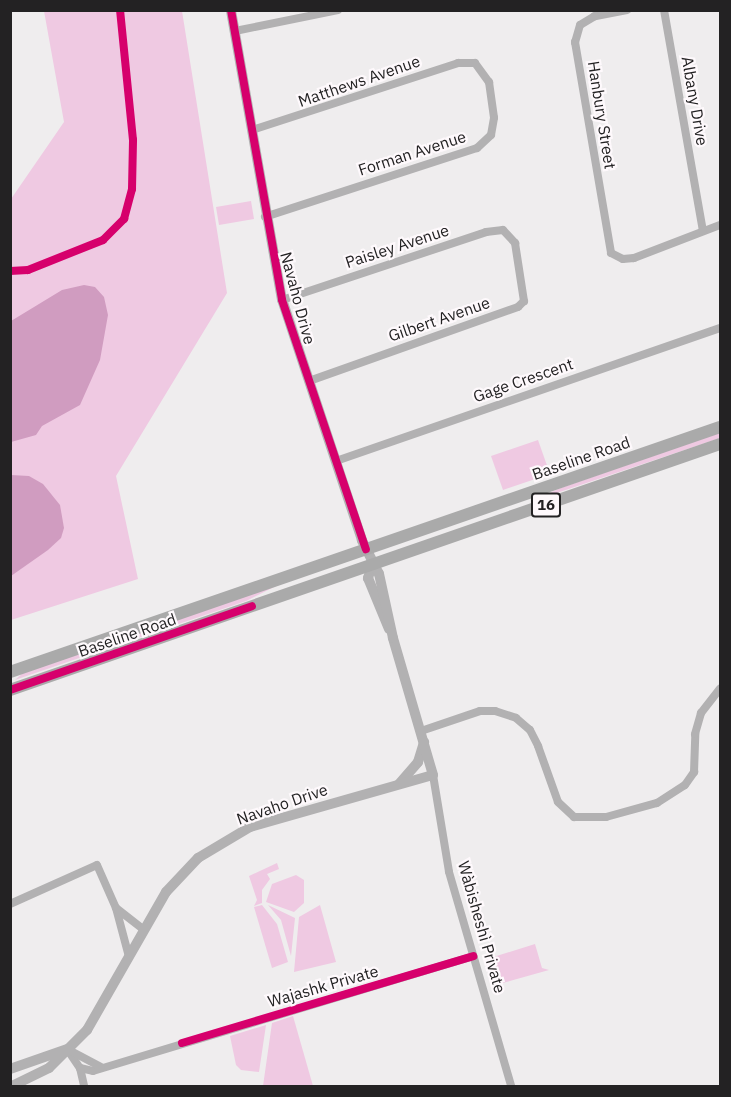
<!DOCTYPE html>
<meta charset="utf-8">
<style>
body{margin:0}
#map{position:relative;width:731px;height:1097px;overflow:hidden;background:#efedee;font-family:"IBM Plex Sans",sans-serif}
div>[style]{position:absolute}
[style*='--x']{left:calc(var(--x)*1px);top:calc(var(--y)*1px);width:calc(var(--w)*1px);rotate:calc(var(--a)*1deg)}
.green>*{inset:0;background:#efc9e2}
.water>*{inset:0;background:#d09cc0}
.minor>*{height:8px;margin:-4px;padding:0 4px;transform-origin:4px;border-radius:4px;background:#b2b1b2}
.tertiary>*{height:10px;margin:-5px;padding:0 5px;transform-origin:5px;border-radius:5px;background:#b2b1b2}
.primary>*{height:12px;margin:-6px;padding:0 6px;transform-origin:6px;border-radius:6px;background:#aaa}
.cycleway>*{height:8px;margin:-4px;padding:0 4px;transform-origin:4px;border-radius:4px;background:#d6006c}
span{translate:-50% -50%;white-space:nowrap;text-align:center;line-height:1.15;-webkit-text-stroke:4.5px #fef9fc;paint-order:stroke}
.shield-label span{padding:2px 4px;background:#fef9fc;border:2px solid;border-radius:4px;-webkit-text-stroke-width:0}
.shield-label{font-size:15px;color:#232223;font-weight:700}
.street-label{font-size:16px;color:#232223}
.frame{position:absolute;inset:0;border:12px solid #232223;pointer-events:none}
</style>
<div id="map">
<div class="green">
<div style="clip-path:polygon(44px 11px,182px 11px,227px 293px,116px 476px,138px 579px,11px 620px,11px 199px,64px 122px)"></div>
<div style="clip-path:polygon(251px 201px,254px 219px,219px 225px,216px 207px)"></div>
<div style="clip-path:polygon(720px 432px,720px 438px,533px 501px,558px 489px)"></div>
<div style="clip-path:polygon(538px 440px,550px 474px,503px 490px,491px 456px)"></div>
<div style="clip-path:polygon(280px 584px,246px 601px,15px 680px,24px 672px)"></div>
<div style="clip-path:polygon(277px 863px,279px 869px,267px 874px,270px 879px,262px 890px,262px 903px,254px 906px,257px 900px,249px 876px)"></div>
<div style="clip-path:polygon(296px 875px,304px 880px,304px 903px,294px 912px,266px 902px,272px 884px)"></div>
<div style="clip-path:polygon(262px 905px,277px 924px,288px 962px,272px 968px,254px 907px)"></div>
<div style="clip-path:polygon(268px 905px,295px 918px,291px 956px,281px 920px)"></div>
<div style="clip-path:polygon(320px 905px,336px 962px,294px 972px,299px 917px)"></div>
<div style="clip-path:polygon(535px 944px,542px 968px,549px 970px,492px 986px,487px 959px)"></div>
<div style="clip-path:polygon(293px 1016px,313px 1086px,263px 1086px,272px 1023px)"></div>
<div style="clip-path:polygon(266px 1025px,259px 1072px,241px 1070px,236px 1065px,230px 1036px)"></div>
</div>
<div class="water">
<div style="clip-path:polygon(84px 285px,95px 287px,104px 297px,108px 315px,100px 360px,80px 405px,42px 426px,36px 435px,11px 442px,11px 321px,62px 290px)"></div>
<div style="clip-path:polygon(11px 475px,29px 476px,43px 484px,60px 505px,64px 528px,61px 538px,48px 550px,11px 576px)"></div>
</div>
<div class="minor">
<div style="--x:627;--y:10;--w:33;--a:169"></div>
<div style="--x:595;--y:16;--w:17;--a:149"></div>
<div style="--x:580;--y:25;--w:18;--a:106"></div>
<div style="--x:575;--y:42;--w:214;--a:80.3"></div>
<div style="--x:611;--y:253;--w:13;--a:27"></div>
<div style="--x:623;--y:259;--w:11;--a:-5"></div>
<div style="--x:634;--y:258;--w:92;--a:-21"></div>
<div style="--x:664;--y:10;--w:224;--a:80"></div>
<div style="--x:235;--y:31;--w:105;--a:-11.5"></div>
<div style="--x:252;--y:130;--w:217;--a:-18"></div>
<div style="--x:458;--y:63;--w:17;--a:0"></div>
<div style="--x:475;--y:63;--w:24;--a:54"></div>
<div style="--x:489;--y:82;--w:36;--a:82"></div>
<div style="--x:494;--y:118;--w:17;--a:100"></div>
<div style="--x:491;--y:135;--w:19;--a:137"></div>
<div style="--x:477;--y:148;--w:223;--a:162"></div>
<div style="--x:282;--y:300;--w:215;--a:-18.4"></div>
<div style="--x:486;--y:232;--w:17;--a:-7"></div>
<div style="--x:503;--y:230;--w:18;--a:47"></div>
<div style="--x:515;--y:243;--w:59;--a:81.2"></div>
<div style="--x:524;--y:301;--w:8;--a:135"></div>
<div style="--x:518;--y:307;--w:222;--a:160.5"></div>
<div style="--x:336;--y:461;--w:406;--a:-19.1"></div>
<div style="--x:421;--y:731;--w:62;--a:-18.7"></div>
<div style="--x:480;--y:711;--w:15;--a:0"></div>
<div style="--x:495;--y:711;--w:22;--a:18"></div>
<div style="--x:516;--y:718;--w:18;--a:41"></div>
<div style="--x:530;--y:730;--w:18;--a:63"></div>
<div style="--x:538;--y:746;--w:59;--a:70.3"></div>
<div style="--x:558;--y:802;--w:22;--a:43"></div>
<div style="--x:574;--y:817;--w:32;--a:0"></div>
<div style="--x:606;--y:817;--w:53;--a:-15.4"></div>
<div style="--x:657;--y:803;--w:33;--a:-33"></div>
<div style="--x:685;--y:785;--w:16;--a:-55"></div>
<div style="--x:694;--y:772;--w:38;--a:-88"></div>
<div style="--x:695;--y:734;--w:22;--a:-74"></div>
<div style="--x:701;--y:713;--w:31;--a:-52"></div>
<div style="--x:433;--y:775;--w:98;--a:80.6"></div>
<div style="--x:449;--y:872;--w:223;--a:73.8"></div>
<div style="--x:10;--y:904;--w:95;--a:-24.1"></div>
<div style="--x:97;--y:865;--w:47;--a:66.2"></div>
<div style="--x:116;--y:908;--w:51;--a:75.1"></div>
<div style="--x:116;--y:908;--w:36;--a:38"></div>
<div style="--x:67;--y:1049;--w:23;--a:56"></div>
<div style="--x:80;--y:1068;--w:13;--a:13"></div>
<div style="--x:93;--y:1071;--w:397;--a:-16.8"></div>
<div style="--x:67;--y:1049;--w:38;--a:28"></div>
<div style="--x:80;--y:1068;--w:18;--a:77"></div>
</div>
<div class="tertiary">
<div style="--x:372;--y:565;--w:14;--a:107"></div>
<div style="--x:368;--y:578;--w:55;--a:67.6"></div>
<div style="--x:399;--y:784;--w:29;--a:-49"></div>
<div style="--x:418;--y:762;--w:21;--a:-73"></div>
<div style="--x:10;--y:1069;--w:60;--a:-19.3"></div>
<div style="--x:12;--y:1086;--w:41;--a:-25.9"></div>
<div style="--x:49;--y:1068;--w:54;--a:-45"></div>
<div style="--x:87;--y:1030;--w:159;--a:-60.2"></div>
<div style="--x:166;--y:892;--w:47;--a:-46.7"></div>
<div style="--x:198;--y:858;--w:61;--a:-30.8"></div>
<div style="--x:250;--y:827;--w:190;--a:-15.9"></div>
<div style="--x:433;--y:775;--w:143;--a:-106.3"></div>
<div style="--x:393;--y:638;--w:66;--a:-102.3"></div>
<div style="--x:379;--y:574;--w:38;--a:-117"></div>
<div style="--x:362;--y:540;--w:253;--a:-108.4"></div>
<div style="--x:282;--y:300;--w:294;--a:-100"></div>
</div>
<div class="primary">
<div style="--x:10;--y:672;--w:751;--a:-19.04"></div>
<div style="--x:10;--y:690;--w:751;--a:-19.11"></div>
</div>
<div class="cycleway">
<div style="--x:231;--y:10;--w:294;--a:80"></div>
<div style="--x:282;--y:300;--w:263;--a:71.4"></div>
<div style="--x:10;--y:271;--w:18;--a:-3"></div>
<div style="--x:28;--y:270;--w:81;--a:-21.8"></div>
<div style="--x:103;--y:240;--w:30;--a:-45"></div>
<div style="--x:124;--y:219;--w:31;--a:-75"></div>
<div style="--x:132;--y:189;--w:49;--a:-88.8"></div>
<div style="--x:133;--y:140;--w:131;--a:-95.7"></div>
<div style="--x:10;--y:690;--w:256;--a:-19.1"></div>
<div style="--x:182;--y:1043;--w:304;--a:-16.6"></div>
</div>
<div class="shield-label">
<span style="left:546px;top:505px">16</span>
</div>
<div class="street-label">
<span style="left:359px;top:81px;rotate:-19deg">Matthews Avenue</span>
<span style="left:695px;top:101px;rotate:80deg">Albany Drive</span>
<span style="left:602px;top:115px;rotate:81deg">Hanbury Street</span>
<span style="left:412px;top:153px;rotate:-18deg">Forman Avenue</span>
<span style="left:397px;top:246px;rotate:-18deg">Paisley Avenue</span>
<span style="left:298px;top:298px;rotate:75deg">Navaho Drive</span>
<span style="left:439px;top:319px;rotate:-19deg">Gilbert Avenue</span>
<span style="left:523px;top:380px;rotate:-19deg">Gage Crescent</span>
<span style="left:581px;top:458px;rotate:-19deg">Baseline Road</span>
<span style="left:127px;top:635px;rotate:-19deg">Baseline Road</span>
<span style="left:282px;top:804px;rotate:-19deg">Navaho Drive</span>
<span style="left:482px;top:927px;rotate:74deg">Wàbisheshì Private</span>
<span style="left:323px;top:986px;rotate:-16deg">Wajashk Private</span>
</div>
<div class="frame"></div>
</div>
